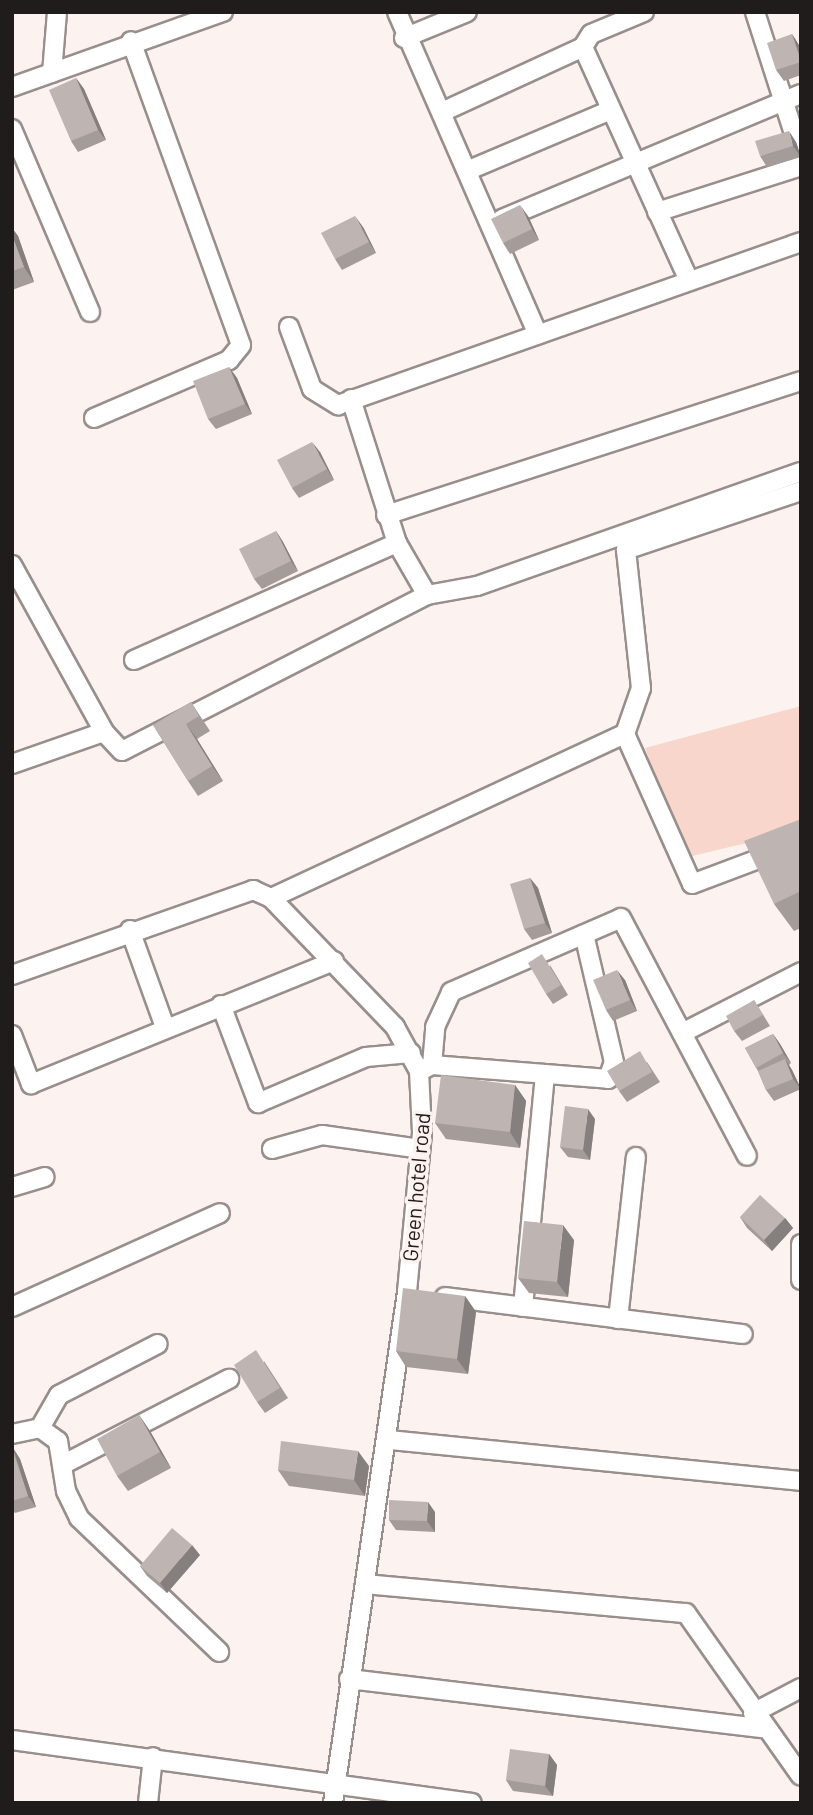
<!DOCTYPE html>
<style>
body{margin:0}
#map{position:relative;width:813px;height:1815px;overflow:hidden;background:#fcf2ef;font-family:Barlow,sans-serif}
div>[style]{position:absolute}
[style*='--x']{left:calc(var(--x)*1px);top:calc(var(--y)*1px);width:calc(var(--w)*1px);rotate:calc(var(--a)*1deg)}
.green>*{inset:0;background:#f8d6cb}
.roads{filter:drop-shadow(2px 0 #988f8c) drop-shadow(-2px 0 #988f8c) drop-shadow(0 2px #988f8c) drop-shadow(0 -2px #988f8c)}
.street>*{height:18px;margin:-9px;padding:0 9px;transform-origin:9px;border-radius:9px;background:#fff}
.wall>*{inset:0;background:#a39c99}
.shaded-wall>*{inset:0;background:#857f7d}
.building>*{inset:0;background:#beb5b2}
span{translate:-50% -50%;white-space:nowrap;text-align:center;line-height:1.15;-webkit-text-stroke:7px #fcf2ef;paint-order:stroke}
.street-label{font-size:21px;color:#201c1b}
.frame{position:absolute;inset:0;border:14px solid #201c1b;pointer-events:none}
</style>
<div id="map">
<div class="green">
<div style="clip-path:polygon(801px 706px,801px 830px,684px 858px,645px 748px)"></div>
</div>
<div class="roads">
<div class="street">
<div style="--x:397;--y:12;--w:352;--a:66.4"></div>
<div style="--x:644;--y:12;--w:57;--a:157.5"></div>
<div style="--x:591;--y:34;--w:15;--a:122"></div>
<div style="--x:583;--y:47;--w:257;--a:65.6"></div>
<div style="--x:755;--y:12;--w:150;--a:72.2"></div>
<div style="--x:404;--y:38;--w:68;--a:-22.4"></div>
<div style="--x:52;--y:73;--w:61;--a:-85.3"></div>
<div style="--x:12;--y:87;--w:224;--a:-19.6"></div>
<div style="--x:442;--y:112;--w:155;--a:-24.7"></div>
<div style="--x:12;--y:129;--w:199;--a:66.9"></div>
<div style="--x:469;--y:170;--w:154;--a:-22.9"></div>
<div style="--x:657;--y:212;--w:151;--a:-17.7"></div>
<div style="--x:502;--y:219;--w:324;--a:-22.7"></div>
<div style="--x:289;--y:327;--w:66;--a:69.6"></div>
<div style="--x:312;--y:389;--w:31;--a:32"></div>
<div style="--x:338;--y:405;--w:491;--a:-19.4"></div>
<div style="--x:351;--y:399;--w:151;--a:72.3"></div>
<div style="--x:397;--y:543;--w:60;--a:60"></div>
<div style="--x:427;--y:595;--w:51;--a:-10.2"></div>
<div style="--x:477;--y:586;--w:343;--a:-19.4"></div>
<div style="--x:94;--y:418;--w:147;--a:-23.2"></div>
<div style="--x:229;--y:360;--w:19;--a:-51"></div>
<div style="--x:241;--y:345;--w:323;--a:-109.9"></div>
<div style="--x:801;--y:491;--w:185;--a:161.4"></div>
<div style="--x:626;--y:550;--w:139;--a:83.8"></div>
<div style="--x:641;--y:688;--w:49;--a:109.2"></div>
<div style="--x:625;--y:734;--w:164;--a:65.9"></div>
<div style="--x:692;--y:884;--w:116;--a:-20.6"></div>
<div style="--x:386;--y:515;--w:436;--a:-17.9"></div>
<div style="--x:12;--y:565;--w:191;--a:61.1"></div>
<div style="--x:104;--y:732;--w:26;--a:47"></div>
<div style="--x:122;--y:751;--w:343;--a:-27.1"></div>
<div style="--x:134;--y:660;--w:288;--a:-24"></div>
<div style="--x:12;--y:764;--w:97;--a:-19.2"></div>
<div style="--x:271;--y:898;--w:390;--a:-24.9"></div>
<div style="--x:130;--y:930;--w:103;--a:70.2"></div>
<div style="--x:12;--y:975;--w:256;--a:-19.4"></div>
<div style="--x:253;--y:890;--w:20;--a:24"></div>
<div style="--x:271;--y:898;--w:179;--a:46.1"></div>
<div style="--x:395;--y:1027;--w:50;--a:61.4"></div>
<div style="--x:419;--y:1071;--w:62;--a:87.2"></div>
<div style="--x:422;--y:1133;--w:160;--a:95.4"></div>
<div style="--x:407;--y:1292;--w:516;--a:98.24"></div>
<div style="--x:221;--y:1005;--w:105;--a:69.3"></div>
<div style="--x:258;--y:1103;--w:117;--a:-23.1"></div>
<div style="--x:366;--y:1057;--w:45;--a:-5.1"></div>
<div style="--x:682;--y:1033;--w:134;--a:-27.1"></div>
<div style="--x:12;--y:1035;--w:53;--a:68.8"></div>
<div style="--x:31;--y:1084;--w:327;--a:-22.1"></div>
<div style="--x:432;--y:1065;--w:38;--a:-85"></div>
<div style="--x:435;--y:1027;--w:38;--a:-65"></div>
<div style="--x:451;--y:992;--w:185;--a:-23.5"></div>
<div style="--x:621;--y:918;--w:269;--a:62.1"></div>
<div style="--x:422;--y:1070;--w:11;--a:-27"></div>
<div style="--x:432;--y:1065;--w:177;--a:4.5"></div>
<div style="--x:608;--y:1079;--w:18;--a:-71"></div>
<div style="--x:614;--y:1062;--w:131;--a:-103.2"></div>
<div style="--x:272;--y:1149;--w:52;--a:-15.6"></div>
<div style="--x:322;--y:1135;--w:99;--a:8.1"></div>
<div style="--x:12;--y:1187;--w:34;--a:-17"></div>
<div style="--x:801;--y:1244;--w:36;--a:90"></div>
<div style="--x:445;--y:1297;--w:300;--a:7.1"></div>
<div style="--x:12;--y:1307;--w:228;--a:-24.3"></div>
<div style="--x:523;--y:1307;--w:232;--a:-84.6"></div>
<div style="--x:618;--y:1319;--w:163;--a:-83.7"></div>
<div style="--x:40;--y:1428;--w:38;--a:-60"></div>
<div style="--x:59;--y:1395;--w:111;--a:-27.3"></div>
<div style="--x:12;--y:1434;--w:29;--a:-12"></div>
<div style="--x:40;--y:1428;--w:22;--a:36"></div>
<div style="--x:58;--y:1441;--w:51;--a:80.9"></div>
<div style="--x:66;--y:1491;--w:30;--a:64"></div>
<div style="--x:79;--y:1518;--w:194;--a:43.7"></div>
<div style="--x:390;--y:1440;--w:413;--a:5.7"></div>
<div style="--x:64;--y:1464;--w:186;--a:-27.3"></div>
<div style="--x:365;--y:1584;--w:322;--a:5.2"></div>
<div style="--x:686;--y:1613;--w:199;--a:54.8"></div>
<div style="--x:349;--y:1679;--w:415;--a:6.8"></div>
<div style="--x:753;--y:1713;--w:54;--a:-27.5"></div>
<div style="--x:12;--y:1740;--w:464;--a:7.8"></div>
<div style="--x:148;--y:1803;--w:46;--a:-83.8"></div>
</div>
</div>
<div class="wall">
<div style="clip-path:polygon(792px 34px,801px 49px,801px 75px,784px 81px,776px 70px)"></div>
<div style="clip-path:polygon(76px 78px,84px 89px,106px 140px,78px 152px,71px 141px)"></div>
<div style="clip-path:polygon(796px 142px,801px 157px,767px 167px,760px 156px)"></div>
<div style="clip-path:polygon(528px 216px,539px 240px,510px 254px,503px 243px)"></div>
<div style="clip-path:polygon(363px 227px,376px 253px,342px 270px,335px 259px)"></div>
<div style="clip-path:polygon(12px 228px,18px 236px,34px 282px,12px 290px)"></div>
<div style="clip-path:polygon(229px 367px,237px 378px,252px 414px,216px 429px,208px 419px)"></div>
<div style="clip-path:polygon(320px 452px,334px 480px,299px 498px,292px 488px)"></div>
<div style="clip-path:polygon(276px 531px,283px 542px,298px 571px,262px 589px,254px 579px)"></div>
<div style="clip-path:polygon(191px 702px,210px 731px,197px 739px,223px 781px,198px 796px,188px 781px,153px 725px)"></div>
<div style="clip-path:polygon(801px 819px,801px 928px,794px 931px,774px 904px)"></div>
<div style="clip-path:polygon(530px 878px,538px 888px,552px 933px,532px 940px,524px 929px)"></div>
<div style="clip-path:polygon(550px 965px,568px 995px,553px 1004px,546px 994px)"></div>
<div style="clip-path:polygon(625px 980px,637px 1011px,613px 1021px,606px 1010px)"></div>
<div style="clip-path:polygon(754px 1000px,770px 1026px,742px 1041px,734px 1031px)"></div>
<div style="clip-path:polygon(773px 1034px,780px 1044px,791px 1063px,789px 1065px,792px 1070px,801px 1089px,774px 1101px,766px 1090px,758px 1071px,745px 1048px)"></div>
<div style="clip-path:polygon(647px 1062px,660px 1082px,627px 1102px,619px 1091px)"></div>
<div style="clip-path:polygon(515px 1085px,526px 1101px,520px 1148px,446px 1139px,435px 1123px)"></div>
<div style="clip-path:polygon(595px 1119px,590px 1160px,568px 1157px,560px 1147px)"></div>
<div style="clip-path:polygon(740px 1217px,785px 1218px,793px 1228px,772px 1251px,747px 1228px)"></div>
<div style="clip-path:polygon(574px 1240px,568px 1297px,529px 1293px,518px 1278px)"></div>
<div style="clip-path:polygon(465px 1296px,476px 1312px,468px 1374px,406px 1367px,396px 1351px)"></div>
<div style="clip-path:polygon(264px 1361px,288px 1398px,265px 1413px,257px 1402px)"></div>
<div style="clip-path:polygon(139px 1415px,150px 1431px,171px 1468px,128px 1491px,117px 1476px)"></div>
<div style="clip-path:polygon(13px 1448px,20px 1459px,36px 1507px,15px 1513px,12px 1509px)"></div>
<div style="clip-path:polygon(369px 1466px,365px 1496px,289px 1486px,278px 1470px)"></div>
<div style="clip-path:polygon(435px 1512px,435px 1532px,396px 1530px,389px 1520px)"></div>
<div style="clip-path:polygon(200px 1555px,167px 1593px,147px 1576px,140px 1566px)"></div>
<div style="clip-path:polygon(549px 1754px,557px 1765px,553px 1796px,513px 1791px,506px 1780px)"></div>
</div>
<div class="shaded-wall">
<div style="clip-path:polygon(792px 34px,799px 45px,801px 49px,801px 59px)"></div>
<div style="clip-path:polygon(76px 78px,84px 89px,106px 140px,98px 130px)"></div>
<div style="clip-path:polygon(789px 131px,796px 142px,801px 157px,793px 146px)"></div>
<div style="clip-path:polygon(520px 205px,528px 216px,539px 240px,532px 229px)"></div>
<div style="clip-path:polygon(355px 216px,363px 227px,376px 253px,369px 242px)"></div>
<div style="clip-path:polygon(12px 228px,18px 236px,34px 282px,24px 267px,12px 235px)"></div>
<div style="clip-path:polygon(229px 367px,237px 378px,252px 414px,245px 404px)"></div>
<div style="clip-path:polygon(312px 442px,320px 452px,334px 480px,327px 469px)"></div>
<div style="clip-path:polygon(276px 531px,283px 542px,298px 571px,291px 561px)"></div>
<div style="clip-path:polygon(186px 724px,197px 739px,223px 781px,212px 766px)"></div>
<div style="clip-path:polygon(530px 878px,538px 888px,552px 933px,545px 923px)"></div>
<div style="clip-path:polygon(617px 970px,625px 980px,637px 1011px,630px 1000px)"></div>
<div style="clip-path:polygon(773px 1034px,780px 1044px,791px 1063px,783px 1053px)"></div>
<div style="clip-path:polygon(785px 1059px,792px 1070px,801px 1089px,793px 1079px)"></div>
<div style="clip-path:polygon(515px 1085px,526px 1101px,520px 1148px,510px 1132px)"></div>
<div style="clip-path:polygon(588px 1109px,595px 1119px,590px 1160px,583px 1150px)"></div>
<div style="clip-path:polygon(785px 1218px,793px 1228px,772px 1251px,764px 1240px)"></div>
<div style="clip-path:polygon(563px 1225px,574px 1240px,568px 1297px,557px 1282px)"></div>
<div style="clip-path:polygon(465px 1296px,476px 1312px,468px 1374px,457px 1359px)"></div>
<div style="clip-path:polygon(139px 1415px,150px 1431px,171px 1468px,160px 1452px)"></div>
<div style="clip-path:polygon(13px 1448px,20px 1459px,36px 1507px,28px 1496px)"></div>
<div style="clip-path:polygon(358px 1451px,369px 1466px,365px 1496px,354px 1480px)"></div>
<div style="clip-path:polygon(428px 1502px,435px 1512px,435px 1532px,427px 1521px)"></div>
<div style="clip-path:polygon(192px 1545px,200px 1555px,167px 1593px,160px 1583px)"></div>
<div style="clip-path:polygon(549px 1754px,557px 1765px,553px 1796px,545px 1786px)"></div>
</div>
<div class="building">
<div style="clip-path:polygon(792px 34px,801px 62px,776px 70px,767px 43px)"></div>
<div style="clip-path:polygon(76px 78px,98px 130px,71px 141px,49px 90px)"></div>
<div style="clip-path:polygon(789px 131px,793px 146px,760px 156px,755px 141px)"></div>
<div style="clip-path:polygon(520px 205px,532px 229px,503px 243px,491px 219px)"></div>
<div style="clip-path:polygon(355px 216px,369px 242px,335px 259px,321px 233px)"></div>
<div style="clip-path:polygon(12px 235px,24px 267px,12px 271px)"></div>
<div style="clip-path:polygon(229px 367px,245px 404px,208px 419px,193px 381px)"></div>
<div style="clip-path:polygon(312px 442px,327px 469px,292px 488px,277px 460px)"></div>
<div style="clip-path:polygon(276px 531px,291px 561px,254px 579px,239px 549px)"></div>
<div style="clip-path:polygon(191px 702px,199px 716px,186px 724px,212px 766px,188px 781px,153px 725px)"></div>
<div style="clip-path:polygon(801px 819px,801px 891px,774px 904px,744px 841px)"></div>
<div style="clip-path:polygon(530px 878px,545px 923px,524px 929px,510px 884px)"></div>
<div style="clip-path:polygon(542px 954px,561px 985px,546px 994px,528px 963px)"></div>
<div style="clip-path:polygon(617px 970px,630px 1000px,606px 1010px,593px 980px)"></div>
<div style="clip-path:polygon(754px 1000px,763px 1015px,734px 1031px,726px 1016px)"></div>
<div style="clip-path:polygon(773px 1034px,783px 1053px,756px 1068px,745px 1048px)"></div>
<div style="clip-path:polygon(640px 1051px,652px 1072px,619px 1091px,607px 1071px)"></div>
<div style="clip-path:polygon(785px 1059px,793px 1079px,766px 1090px,758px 1071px)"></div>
<div style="clip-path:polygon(441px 1075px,515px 1085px,510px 1132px,435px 1123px)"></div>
<div style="clip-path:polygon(565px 1106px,588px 1109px,583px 1150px,560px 1147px)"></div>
<div style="clip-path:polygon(760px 1195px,785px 1218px,764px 1240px,740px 1217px)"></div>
<div style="clip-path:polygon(524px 1221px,563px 1225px,557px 1282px,518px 1278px)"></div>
<div style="clip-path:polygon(403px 1288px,465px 1296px,457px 1359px,396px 1351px)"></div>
<div style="clip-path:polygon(256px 1350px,280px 1388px,257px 1402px,234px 1365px)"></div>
<div style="clip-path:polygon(139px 1415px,160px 1452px,117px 1476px,97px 1439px)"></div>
<div style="clip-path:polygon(281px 1441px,358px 1451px,354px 1480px,278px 1470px)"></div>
<div style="clip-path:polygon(12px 1448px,28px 1496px,12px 1501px)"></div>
<div style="clip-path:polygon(389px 1500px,428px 1502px,427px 1521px,389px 1520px)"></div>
<div style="clip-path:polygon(172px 1528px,192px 1545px,160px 1583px,140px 1566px)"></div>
<div style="clip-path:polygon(510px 1749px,549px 1754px,545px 1786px,506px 1780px)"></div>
</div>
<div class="street-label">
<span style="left:416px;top:1187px;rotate:-85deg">Green hotel road</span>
</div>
<div class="frame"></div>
</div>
